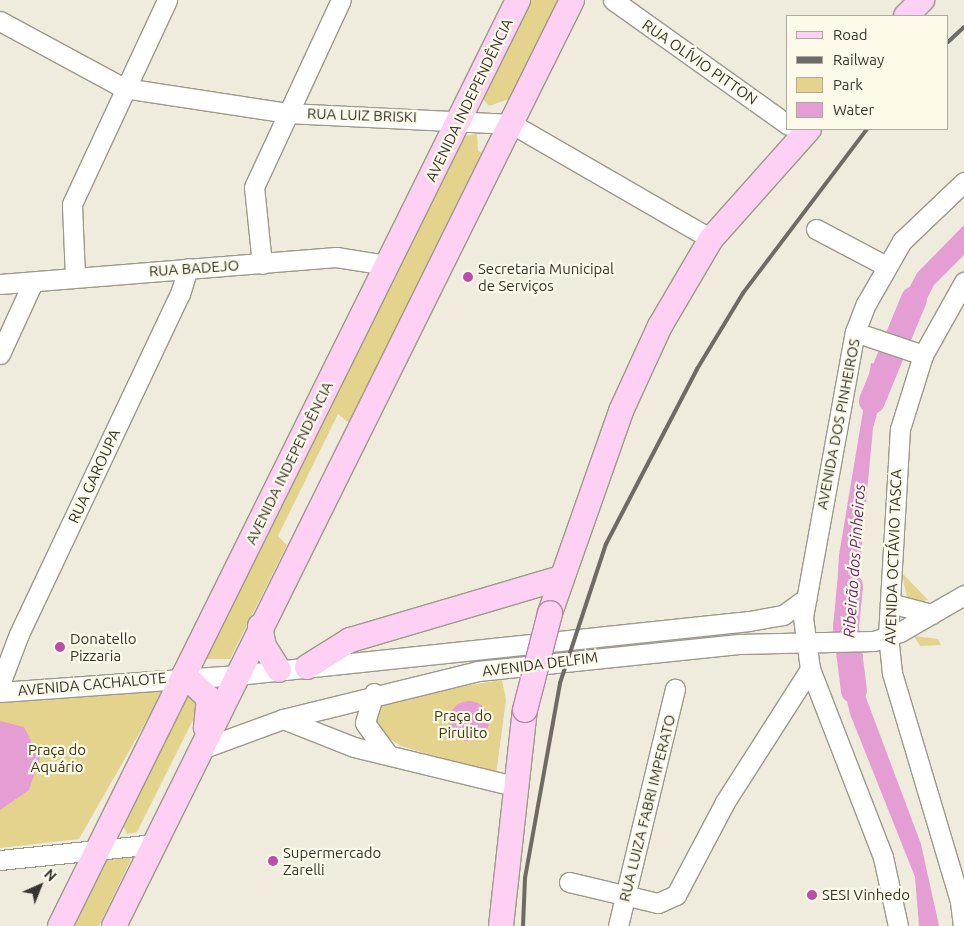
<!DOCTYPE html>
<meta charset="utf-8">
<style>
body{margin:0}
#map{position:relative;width:964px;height:926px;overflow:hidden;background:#efecdd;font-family:Ubuntu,sans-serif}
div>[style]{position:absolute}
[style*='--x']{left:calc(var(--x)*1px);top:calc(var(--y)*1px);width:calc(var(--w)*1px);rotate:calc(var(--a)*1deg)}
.green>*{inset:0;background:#e3d38d}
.water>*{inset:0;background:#e49ed4}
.round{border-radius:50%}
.river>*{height:26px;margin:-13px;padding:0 13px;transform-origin:13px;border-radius:13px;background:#e49ed4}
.roads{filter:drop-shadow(1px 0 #9c998b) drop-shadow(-1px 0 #9c998b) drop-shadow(0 1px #9c998b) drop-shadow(0 -1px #9c998b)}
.minor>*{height:19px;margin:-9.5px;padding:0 9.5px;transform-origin:9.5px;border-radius:9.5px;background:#fff}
.major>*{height:24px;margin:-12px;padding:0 12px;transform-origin:12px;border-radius:12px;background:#fed1f4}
.rail>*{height:4px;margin:-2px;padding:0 2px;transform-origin:2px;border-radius:2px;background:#6d6b63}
.bridges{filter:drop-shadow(1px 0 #b886aa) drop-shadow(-1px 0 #b886aa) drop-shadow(0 1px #b886aa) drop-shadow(0 -1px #b886aa)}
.major-bridge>*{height:24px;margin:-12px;padding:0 12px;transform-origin:12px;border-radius:12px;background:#fed1f4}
.dots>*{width:14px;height:14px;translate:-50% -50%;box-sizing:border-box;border:2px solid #fdfaea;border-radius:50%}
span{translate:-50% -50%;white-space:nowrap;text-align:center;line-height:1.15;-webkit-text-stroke:4.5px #fdfaea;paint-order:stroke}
.street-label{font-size:15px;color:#35342e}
.poi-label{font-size:15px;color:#35342e}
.left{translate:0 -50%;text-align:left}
.park-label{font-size:15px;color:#3e3611}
.water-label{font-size:16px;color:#742467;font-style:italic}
.legend{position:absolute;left:786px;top:15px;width:162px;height:115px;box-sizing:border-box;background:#fdfaea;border:1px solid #adab9f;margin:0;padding:6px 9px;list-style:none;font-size:15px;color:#35342e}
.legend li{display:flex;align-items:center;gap:10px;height:25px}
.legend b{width:25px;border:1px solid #adab9f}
.north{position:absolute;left:15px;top:861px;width:50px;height:50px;-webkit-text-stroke:4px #fdfaea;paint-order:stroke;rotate:44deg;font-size:14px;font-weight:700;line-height:20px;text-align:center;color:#35342e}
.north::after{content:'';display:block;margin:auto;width:18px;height:22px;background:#35342e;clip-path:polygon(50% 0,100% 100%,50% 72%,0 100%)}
</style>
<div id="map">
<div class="green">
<div style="clip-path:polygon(525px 0,558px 0,509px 99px,489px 106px,481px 97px)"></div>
<div style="clip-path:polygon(477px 134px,478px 151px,482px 153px,349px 423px,338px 414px,278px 536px,287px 545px,230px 659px,198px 659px,459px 143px,464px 136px)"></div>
<div style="clip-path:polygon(902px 573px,928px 600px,913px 603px,907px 598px)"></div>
<div style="clip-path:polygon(914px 636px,938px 639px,941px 645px,920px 646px)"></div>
<div style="clip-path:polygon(502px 680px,506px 700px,496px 775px,401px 746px,372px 728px,372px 705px,382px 699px)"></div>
<div style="clip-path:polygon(164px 690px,79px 839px,0 848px,0 703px)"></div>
<div style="clip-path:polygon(188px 694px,201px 704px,137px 832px,127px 834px,123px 825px)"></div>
<div style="clip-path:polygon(134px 853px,99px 926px,66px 926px,100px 855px)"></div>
</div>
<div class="water">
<div style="clip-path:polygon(964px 225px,964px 255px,934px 285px,908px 336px,889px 326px,917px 273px)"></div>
<div style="clip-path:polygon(871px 363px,890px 368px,873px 428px,855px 622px,835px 621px,839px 555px)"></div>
<div style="clip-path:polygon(863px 654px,862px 687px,921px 844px,939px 926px,919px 926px,915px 877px,850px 714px,837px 658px)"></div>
<div class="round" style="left:449px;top:701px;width:40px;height:40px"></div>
<div style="clip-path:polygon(0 721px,24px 727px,40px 758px,29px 790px,0 810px)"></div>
</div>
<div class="river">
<div style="--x:872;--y:401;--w:110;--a:-67.6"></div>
<div style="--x:850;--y:586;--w:41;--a:95.6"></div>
<div style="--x:846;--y:627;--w:64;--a:82.9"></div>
</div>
<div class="roads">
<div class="minor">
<div style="--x:613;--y:0;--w:215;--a:35.5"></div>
<div style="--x:0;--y:21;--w:141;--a:28.4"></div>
<div style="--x:124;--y:88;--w:165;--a:8.7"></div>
<div style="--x:287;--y:113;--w:225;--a:2.8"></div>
<div style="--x:512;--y:124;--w:230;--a:30"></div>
<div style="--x:816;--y:229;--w:79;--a:27.9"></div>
<div style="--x:262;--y:264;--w:77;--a:-95.9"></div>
<div style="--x:254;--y:187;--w:206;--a:-65.1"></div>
<div style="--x:75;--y:277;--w:73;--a:-92.4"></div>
<div style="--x:72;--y:204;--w:225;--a:-65"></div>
<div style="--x:0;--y:284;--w:337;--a:-4.6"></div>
<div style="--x:336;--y:257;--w:52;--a:8.9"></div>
<div style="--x:855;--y:332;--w:72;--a:18.7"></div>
<div style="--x:0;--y:354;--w:79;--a:-65.4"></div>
<div style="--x:890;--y:603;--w:43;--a:14.7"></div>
<div style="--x:0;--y:684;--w:53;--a:-69.2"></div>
<div style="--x:19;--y:634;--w:376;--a:-64.7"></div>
<div style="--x:180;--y:294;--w:27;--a:-73"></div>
<div style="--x:0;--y:692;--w:238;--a:-4.1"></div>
<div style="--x:237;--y:675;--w:515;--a:-6.02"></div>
<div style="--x:749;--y:621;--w:35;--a:-10"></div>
<div style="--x:783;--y:615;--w:29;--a:-36"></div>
<div style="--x:374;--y:693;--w:31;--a:107"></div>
<div style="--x:365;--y:723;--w:37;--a:54"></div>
<div style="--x:283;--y:719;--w:76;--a:21.5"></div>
<div style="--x:354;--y:747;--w:169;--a:13.7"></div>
<div style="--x:201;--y:749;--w:87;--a:-20.1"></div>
<div style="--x:283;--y:719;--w:201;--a:-13.8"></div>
<div style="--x:478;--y:671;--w:262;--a:-5.9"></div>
<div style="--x:739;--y:644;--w:135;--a:-1.3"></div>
<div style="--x:874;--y:641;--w:28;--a:-19"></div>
<div style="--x:900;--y:632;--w:74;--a:-30"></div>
<div style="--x:0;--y:860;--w:156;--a:-5.9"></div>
<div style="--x:569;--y:882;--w:91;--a:13.3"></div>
<div style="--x:658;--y:903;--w:20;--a:-24"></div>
<div style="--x:676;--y:895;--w:105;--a:-62.2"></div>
<div style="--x:725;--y:802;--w:158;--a:-57.4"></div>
<div style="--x:618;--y:926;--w:244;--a:-76.5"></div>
<div style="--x:898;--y:926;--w:71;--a:-102.3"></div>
<div style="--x:883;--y:857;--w:202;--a:-111.2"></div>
<div style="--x:810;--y:669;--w:52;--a:-97.7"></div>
<div style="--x:803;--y:617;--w:290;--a:-79.7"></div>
<div style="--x:855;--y:332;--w:30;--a:-69"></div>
<div style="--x:866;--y:304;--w:73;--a:-60.3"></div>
<div style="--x:902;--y:241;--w:86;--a:-43.6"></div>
<div style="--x:963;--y:926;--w:25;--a:-97"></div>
<div style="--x:960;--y:901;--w:238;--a:-106.6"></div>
<div style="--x:892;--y:673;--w:37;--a:-96"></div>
<div style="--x:888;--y:636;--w:207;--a:-86.7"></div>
<div style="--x:900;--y:429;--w:77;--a:-72.7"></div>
<div style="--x:923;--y:355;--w:84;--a:-60.7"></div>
</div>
<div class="major">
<div style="--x:906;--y:16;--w:23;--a:-45"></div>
<div style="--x:550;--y:613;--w:214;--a:-70.6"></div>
<div style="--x:621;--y:411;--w:94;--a:-65.4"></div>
<div style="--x:660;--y:326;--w:101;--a:-59.6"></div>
<div style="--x:711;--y:239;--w:147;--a:-48.3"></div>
<div style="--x:260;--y:626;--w:20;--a:79"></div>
<div style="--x:264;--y:646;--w:28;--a:58"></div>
<div style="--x:307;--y:667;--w:51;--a:-32.1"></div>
<div style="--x:350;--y:640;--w:220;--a:-16.4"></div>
<div style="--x:184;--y:675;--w:34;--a:43"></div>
<div style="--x:209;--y:698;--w:30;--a:96"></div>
<div style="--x:60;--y:926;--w:1033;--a:-63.68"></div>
<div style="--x:114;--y:926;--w:1033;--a:-63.68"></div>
<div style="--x:501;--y:926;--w:217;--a:-83.7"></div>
</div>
</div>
<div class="rail">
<div style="--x:948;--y:42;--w:22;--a:-43"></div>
<div style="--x:523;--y:926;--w:48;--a:-87.6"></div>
<div style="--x:525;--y:878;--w:198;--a:-79.8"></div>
<div style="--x:560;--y:683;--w:146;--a:-71.7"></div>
<div style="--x:606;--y:544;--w:197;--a:-62.5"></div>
<div style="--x:697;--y:369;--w:89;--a:-58.8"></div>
<div style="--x:743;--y:293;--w:206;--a:-52.9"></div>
</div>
<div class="bridges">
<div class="major-bridge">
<div style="--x:525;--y:710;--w:100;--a:-75.5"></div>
</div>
</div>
<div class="dots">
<div style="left:468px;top:277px;background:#bd4daa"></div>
<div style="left:60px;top:647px;background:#bd4daa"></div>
<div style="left:273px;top:861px;background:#bd4daa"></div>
<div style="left:812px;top:895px;background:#bd4daa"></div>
</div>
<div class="street-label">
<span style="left:700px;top:62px;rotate:35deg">RUA OLÍVIO PITTON</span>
<span style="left:469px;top:100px;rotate:-64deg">AVENIDA INDEPENDÊNCIA</span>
<span style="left:362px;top:115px;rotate:2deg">RUA LUIZ BRISKI</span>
<span style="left:194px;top:268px;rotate:-4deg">RUA BADEJO</span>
<span style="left:838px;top:424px;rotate:-79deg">AVENIDA DOS PINHEIROS</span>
<span style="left:289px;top:463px;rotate:-64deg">AVENIDA INDEPENDÊNCIA</span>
<span style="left:94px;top:476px;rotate:-65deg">RUA GAROUPA</span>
<span style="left:893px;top:557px;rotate:-88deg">AVENIDA OCTÁVIO TASCA</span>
<span style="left:540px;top:664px;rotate:-7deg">AVENIDA DELFIM</span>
<span style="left:92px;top:684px;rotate:-5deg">AVENIDA CACHALOTE</span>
<span style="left:647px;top:808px;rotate:-76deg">RUA LUIZA FABRI IMPERATO</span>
</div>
<div class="poi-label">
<span class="left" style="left:478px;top:277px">Secretaria Municipal<br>de Serviços</span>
<span class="left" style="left:70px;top:647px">Donatello<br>Pizzaria</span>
<span class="left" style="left:283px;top:861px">Supermercado<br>Zarelli</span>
<span class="left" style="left:822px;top:895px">SESI Vinhedo</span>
</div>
<div class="park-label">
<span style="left:463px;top:724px">Praça do<br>Pirulito</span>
<span style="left:57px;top:758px">Praça do<br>Aquário</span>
</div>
<div class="water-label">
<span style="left:854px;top:561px;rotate:-86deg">Ribeirão dos Pinheiros</span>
</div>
<ul class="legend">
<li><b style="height:6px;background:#fed1f4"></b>Road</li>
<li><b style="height:6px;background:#6d6b63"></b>Railway</li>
<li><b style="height:14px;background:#e3d38d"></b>Park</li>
<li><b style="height:14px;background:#e49ed4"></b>Water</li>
</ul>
<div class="north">N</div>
</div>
